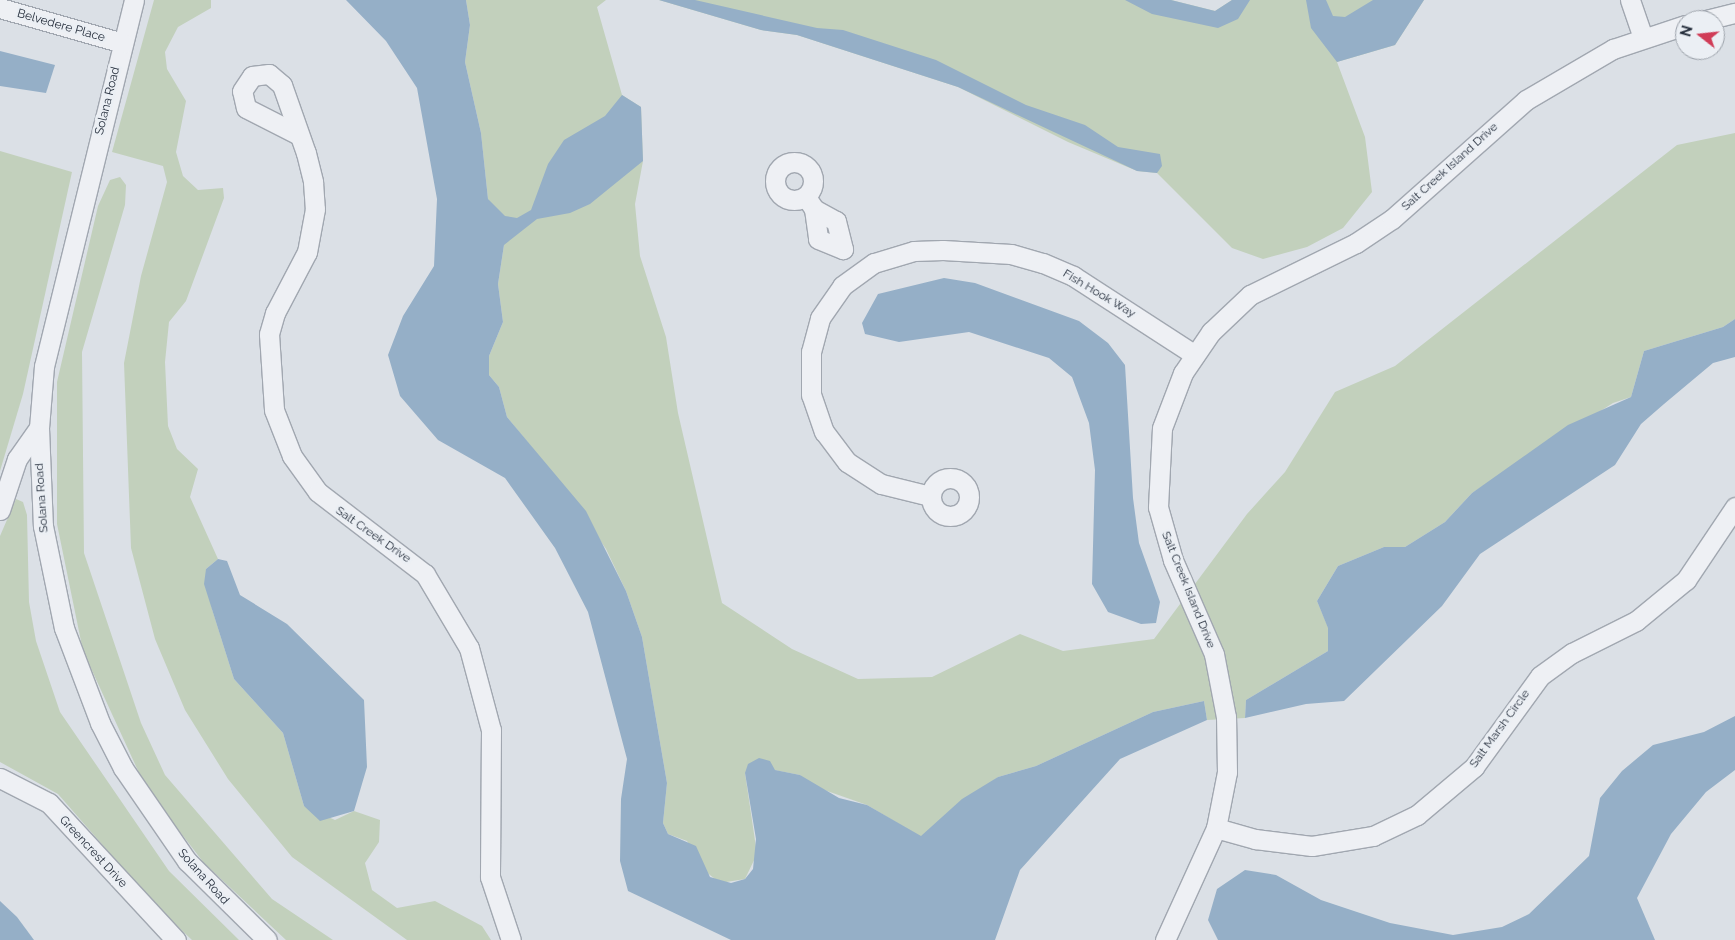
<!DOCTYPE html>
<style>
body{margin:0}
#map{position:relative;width:1735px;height:940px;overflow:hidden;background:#dbe0e6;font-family:Raleway,sans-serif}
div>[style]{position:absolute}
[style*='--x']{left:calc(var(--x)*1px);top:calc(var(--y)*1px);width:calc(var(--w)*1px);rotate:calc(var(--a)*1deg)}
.green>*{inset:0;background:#c2d0bc}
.water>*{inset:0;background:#95afc7}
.roads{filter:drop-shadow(1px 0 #a1a7b0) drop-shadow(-1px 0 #a1a7b0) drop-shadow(0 1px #a1a7b0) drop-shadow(0 -1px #a1a7b0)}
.minor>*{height:19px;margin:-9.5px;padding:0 9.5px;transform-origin:9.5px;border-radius:9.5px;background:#eef0f4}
.minor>.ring{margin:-9.5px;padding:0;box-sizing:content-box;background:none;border:19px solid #eef0f4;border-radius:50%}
span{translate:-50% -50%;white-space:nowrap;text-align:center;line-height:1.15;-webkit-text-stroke:5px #ebeff4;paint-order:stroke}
.street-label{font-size:12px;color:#252e3c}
.north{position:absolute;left:1675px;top:10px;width:50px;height:50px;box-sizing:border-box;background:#ebeff4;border:1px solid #9ca2aa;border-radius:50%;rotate:286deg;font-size:14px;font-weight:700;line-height:20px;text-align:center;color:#252e3c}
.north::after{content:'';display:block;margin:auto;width:18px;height:22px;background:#d03c57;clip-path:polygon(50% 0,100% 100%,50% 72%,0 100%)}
</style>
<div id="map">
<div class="green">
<div style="clip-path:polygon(154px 0,211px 0,211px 8px,178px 27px,165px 52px,167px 69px,186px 101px,176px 152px,183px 176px,198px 190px,223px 188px,224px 198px,186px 301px,169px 322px,165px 362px,168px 426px,177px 449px,198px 469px,190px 497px,218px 559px,206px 569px,212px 609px,234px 679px,283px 733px,304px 806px,335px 820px,354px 811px,380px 820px,379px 842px,365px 863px,372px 890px,397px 908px,435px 901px,482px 926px,491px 940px,407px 940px,292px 857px,228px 779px,185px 710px,155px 639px,131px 548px,124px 363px,141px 276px,167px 182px,163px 166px,112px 152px)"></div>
<div style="clip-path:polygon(466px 0,606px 0,597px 7px,622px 95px,641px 107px,643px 161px,635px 204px,640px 256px,666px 337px,678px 413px,722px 603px,792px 649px,858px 679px,932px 677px,1020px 634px,1063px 651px,1154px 639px,1247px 514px,1285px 472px,1335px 392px,1395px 366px,1677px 145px,1735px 133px,1735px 319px,1723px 327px,1644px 351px,1631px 397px,1613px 403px,1472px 493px,1445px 522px,1405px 547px,1384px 547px,1338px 566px,1317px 601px,1328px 627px,1328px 651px,1246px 700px,1245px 718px,1207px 720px,1204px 701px,1153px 712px,1036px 766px,998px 777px,921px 837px,867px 805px,810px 785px,800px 775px,774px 770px,745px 773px,757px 854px,745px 879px,720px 883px,705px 871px,687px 841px,668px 834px,663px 823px,667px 783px,642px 637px,626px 591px,606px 549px,565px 488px,507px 417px,499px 387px,489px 375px,489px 356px,503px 322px,498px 284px,504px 245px,488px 199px,481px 133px,465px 62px,470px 25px)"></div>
<div style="clip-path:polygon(659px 0,1171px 0,1215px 11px,1232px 0,1424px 0,1395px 45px,1337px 62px,1365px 137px,1372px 192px,1343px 228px,1307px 247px,1263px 259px,1232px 248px,1157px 173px,1137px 171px,1068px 142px,958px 87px,797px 35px,761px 30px)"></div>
<div style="clip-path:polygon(0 151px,72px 172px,23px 394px,0 471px)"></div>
<div style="clip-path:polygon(120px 177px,126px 185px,125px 205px,82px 352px,84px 553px,141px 723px,165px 775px,272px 899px,333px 940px,286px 940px,204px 863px,146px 788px,83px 651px,57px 524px,57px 382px,98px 206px,110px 180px)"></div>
<div style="clip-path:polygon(16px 499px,23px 502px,27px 515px,29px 602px,36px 641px,60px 712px,169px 871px,239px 940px,192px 940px,155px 905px,58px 794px,0 762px,0 536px)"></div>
</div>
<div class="water">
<div style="clip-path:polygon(346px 0,466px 0,470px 25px,465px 62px,481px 133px,488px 199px,505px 216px,517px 218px,531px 210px,548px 164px,564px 140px,605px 116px,622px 95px,641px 107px,643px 161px,590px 204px,570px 213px,537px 219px,504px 245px,498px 284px,503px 322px,489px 356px,489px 375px,499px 387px,507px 417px,586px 511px,626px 591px,642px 637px,667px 783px,663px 823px,668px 834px,696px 846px,710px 877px,731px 883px,745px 879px,753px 869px,756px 839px,745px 773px,748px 764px,759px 758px,770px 761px,775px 770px,800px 775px,839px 798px,867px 805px,921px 836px,962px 799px,998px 777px,1036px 766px,1153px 712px,1204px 701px,1207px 720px,1120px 759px,1020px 870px,995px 940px,731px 940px,628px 891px,620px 861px,621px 799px,627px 759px,588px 612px,555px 548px,505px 478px,438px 440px,400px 396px,388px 355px,403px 316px,434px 266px,437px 199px,417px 88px,386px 41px)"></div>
<div style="clip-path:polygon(659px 0,695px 0,817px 28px,843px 30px,936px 60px,1026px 105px,1085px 125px,1118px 147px,1160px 154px,1162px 166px,1157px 173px,1137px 171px,958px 87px,797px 35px,761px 30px)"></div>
<div style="clip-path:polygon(1125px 0,1171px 0,1215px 11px,1232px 0,1250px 0,1238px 19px,1218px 28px,1152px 14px)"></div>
<div style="clip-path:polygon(1306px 0,1326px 0,1333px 16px,1345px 17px,1373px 0,1424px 0,1395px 45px,1337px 62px,1311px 28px)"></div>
<div style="clip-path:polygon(0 51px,55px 65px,46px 93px,0 86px)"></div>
<div style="clip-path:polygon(944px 278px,975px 283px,1079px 321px,1108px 343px,1125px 365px,1133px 498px,1139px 543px,1160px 602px,1156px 623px,1141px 624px,1108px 612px,1092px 584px,1095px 470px,1089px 423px,1072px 377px,1049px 358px,969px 332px,899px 342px,865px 334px,862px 323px,878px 294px)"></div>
<div style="clip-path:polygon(1735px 319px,1735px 357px,1713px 363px,1664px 404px,1641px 424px,1615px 465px,1480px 554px,1442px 606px,1344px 701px,1306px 704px,1245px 718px,1246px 700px,1328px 651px,1328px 628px,1317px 601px,1338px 566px,1384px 547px,1405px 547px,1445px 522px,1472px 493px,1568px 425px,1631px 397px,1644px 351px,1723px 327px)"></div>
<div style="clip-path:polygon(218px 559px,227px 561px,240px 595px,287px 624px,364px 700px,367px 767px,354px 811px,320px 821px,304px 806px,283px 733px,234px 679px,204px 584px,206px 569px)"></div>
<div style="clip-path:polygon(1735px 716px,1735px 770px,1706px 792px,1671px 834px,1637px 898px,1655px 940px,1218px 940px,1208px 920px,1217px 889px,1245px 870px,1276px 875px,1321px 900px,1390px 923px,1453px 935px,1502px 927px,1529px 914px,1589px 856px,1600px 798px,1622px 771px,1653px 745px,1704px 732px)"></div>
<div style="clip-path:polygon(0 901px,17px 917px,34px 940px,0 940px)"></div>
</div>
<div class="roads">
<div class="minor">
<div style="--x:134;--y:0;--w:377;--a:103.8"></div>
<div style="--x:44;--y:366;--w:62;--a:94.6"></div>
<div style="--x:39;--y:428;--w:98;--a:87.7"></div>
<div style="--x:43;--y:526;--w:104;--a:78.4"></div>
<div style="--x:64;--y:628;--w:102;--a:69.2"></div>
<div style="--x:100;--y:723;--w:51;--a:62.9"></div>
<div style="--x:123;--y:768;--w:113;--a:55.5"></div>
<div style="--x:187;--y:861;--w:112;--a:44.6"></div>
<div style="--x:1630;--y:0;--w:39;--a:71"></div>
<div style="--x:0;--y:8;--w:128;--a:15.9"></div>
<div style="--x:1706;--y:20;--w:30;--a:-14"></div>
<div style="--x:299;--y:135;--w:59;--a:-153"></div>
<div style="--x:246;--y:108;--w:17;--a:-103"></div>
<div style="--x:242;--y:91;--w:18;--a:-56"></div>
<div style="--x:252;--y:76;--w:17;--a:-7"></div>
<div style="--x:269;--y:74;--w:17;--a:40"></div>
<div style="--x:282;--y:85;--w:72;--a:70.6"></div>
<div style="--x:306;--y:153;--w:30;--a:76"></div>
<div style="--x:313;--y:182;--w:27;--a:86"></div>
<div style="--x:315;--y:209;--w:44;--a:100.5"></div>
<div style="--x:307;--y:252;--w:69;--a:117.7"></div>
<div style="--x:275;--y:313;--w:22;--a:106"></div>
<div style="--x:269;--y:334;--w:76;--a:86.2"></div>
<div style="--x:274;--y:410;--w:49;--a:68.6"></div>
<div style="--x:292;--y:456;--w:44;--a:54.2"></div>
<div style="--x:318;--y:492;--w:135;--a:37.5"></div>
<div style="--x:425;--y:574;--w:86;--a:59.3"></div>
<div style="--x:469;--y:648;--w:85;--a:75"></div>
<div style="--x:491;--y:730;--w:147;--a:90.4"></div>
<div style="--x:490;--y:877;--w:66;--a:71.6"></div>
<div class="ring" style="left:775px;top:162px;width:19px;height:19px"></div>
<div style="--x:806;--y:197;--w:14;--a:56"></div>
<div style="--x:814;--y:209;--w:25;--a:29"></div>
<div style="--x:836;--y:221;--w:29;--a:76"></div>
<div style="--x:814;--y:209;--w:30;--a:82"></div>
<div style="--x:818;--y:239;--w:27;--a:22"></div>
<div class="ring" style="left:931px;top:478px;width:19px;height:19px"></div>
<div style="--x:930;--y:496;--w:50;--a:-166.2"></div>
<div style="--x:881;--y:484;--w:40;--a:-147.1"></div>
<div style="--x:847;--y:462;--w:38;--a:-127"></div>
<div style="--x:824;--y:432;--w:39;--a:-109"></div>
<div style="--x:811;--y:395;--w:43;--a:-90"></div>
<div style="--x:811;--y:352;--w:35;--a:-75"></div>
<div style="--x:820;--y:318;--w:39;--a:-55"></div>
<div style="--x:842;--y:286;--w:39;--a:-36"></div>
<div style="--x:874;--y:263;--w:42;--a:-16.7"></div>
<div style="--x:914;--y:251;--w:29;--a:-2"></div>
<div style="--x:943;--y:250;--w:68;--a:3.4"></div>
<div style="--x:1011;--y:254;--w:33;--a:16"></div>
<div style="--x:1043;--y:263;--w:33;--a:23"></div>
<div style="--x:1073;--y:276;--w:145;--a:32.9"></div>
<div style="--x:0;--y:510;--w:54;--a:-71.6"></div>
<div style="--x:17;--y:459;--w:38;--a:-55"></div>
<div style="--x:0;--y:778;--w:55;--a:27"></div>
<div style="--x:49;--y:803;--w:187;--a:47.2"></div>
<div style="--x:1216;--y:828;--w:41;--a:15.8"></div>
<div style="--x:1255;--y:839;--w:57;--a:7"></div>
<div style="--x:1312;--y:846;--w:62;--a:-9.3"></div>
<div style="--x:1373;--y:836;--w:49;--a:-25.5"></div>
<div style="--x:1417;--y:815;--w:75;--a:-40.1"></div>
<div style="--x:1474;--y:767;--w:112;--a:-54"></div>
<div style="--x:1540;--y:676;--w:39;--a:-36"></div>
<div style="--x:1572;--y:653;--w:72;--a:-26.6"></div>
<div style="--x:1636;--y:621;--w:65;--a:-39.4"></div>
<div style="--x:1686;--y:580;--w:88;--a:-56.1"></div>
<div style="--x:1165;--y:940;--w:123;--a:-65.5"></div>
<div style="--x:1216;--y:828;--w:57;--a:-78.9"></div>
<div style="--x:1227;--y:772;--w:55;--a:-91"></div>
<div style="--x:1226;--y:717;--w:64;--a:-100.8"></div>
<div style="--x:1214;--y:654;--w:103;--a:-113.6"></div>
<div style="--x:1173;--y:560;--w:55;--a:-105.8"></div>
<div style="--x:1158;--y:507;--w:79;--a:-87.1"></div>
<div style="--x:1162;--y:428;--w:59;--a:-69.1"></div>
<div style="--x:1183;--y:373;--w:50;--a:-55.7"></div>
<div style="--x:1211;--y:332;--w:54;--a:-43.5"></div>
<div style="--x:1250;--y:295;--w:118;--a:-26.1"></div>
<div style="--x:1356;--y:243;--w:43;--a:-33.7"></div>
<div style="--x:1392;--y:219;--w:179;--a:-41.6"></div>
<div style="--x:1526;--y:100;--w:101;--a:-30.4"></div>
<div style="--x:1613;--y:49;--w:76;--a:-18.4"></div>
</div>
</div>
<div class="street-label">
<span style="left:61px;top:26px;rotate:16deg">Belvedere Place</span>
<span style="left:108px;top:101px;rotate:-76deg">Solana Road</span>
<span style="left:1450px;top:167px;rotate:-42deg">Salt Creek Island Drive</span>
<span style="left:1099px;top:294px;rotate:31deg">Fish Hook Way</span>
<span style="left:42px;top:498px;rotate:-94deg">Solana Road</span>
<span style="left:373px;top:535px;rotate:35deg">Salt Creek Drive</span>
<span style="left:1188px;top:590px;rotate:68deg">Salt Creek Island Drive</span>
<span style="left:1500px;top:729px;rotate:-54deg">Salt Marsh Circle</span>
<span style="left:93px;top:852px;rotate:47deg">Greencrest Drive</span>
<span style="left:203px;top:877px;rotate:48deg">Solana Road</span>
</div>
<div class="north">N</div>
</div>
